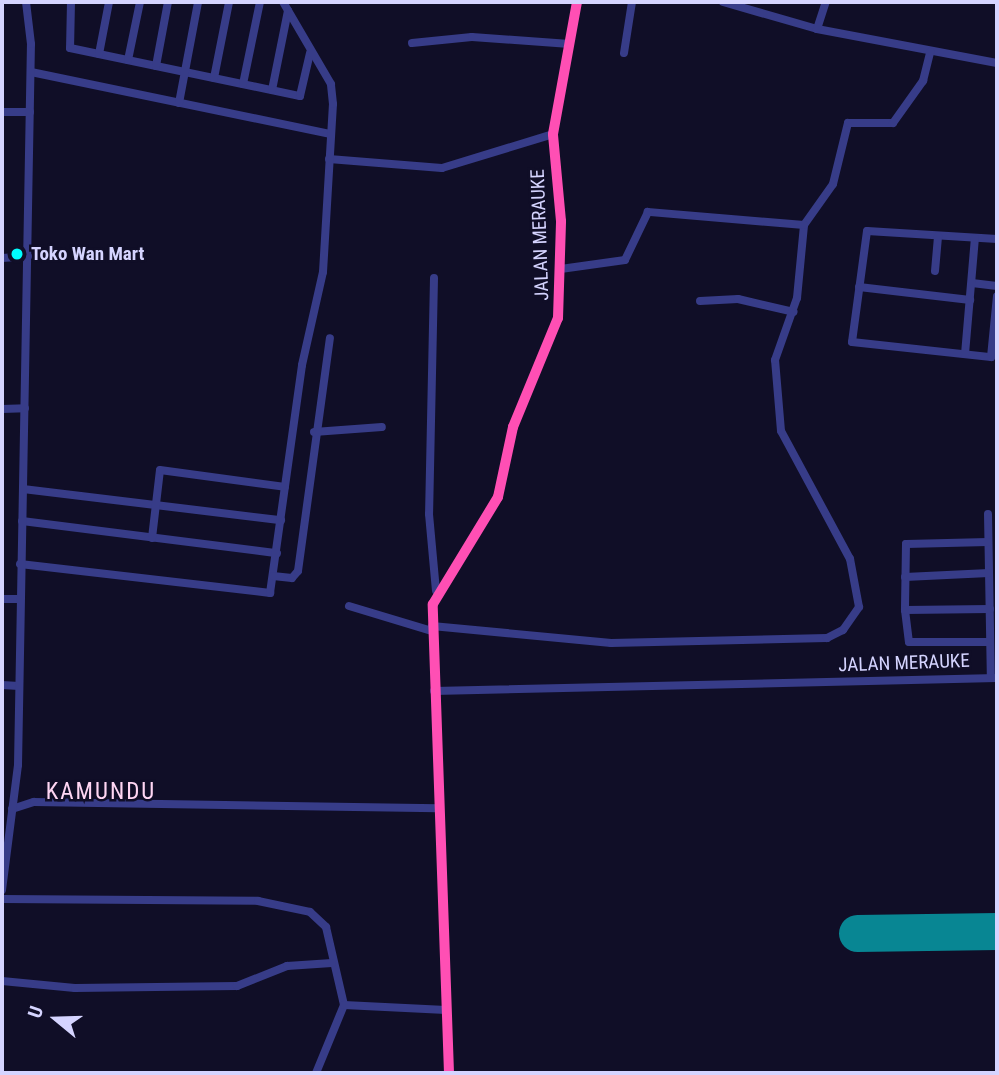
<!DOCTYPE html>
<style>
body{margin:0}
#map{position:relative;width:999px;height:1075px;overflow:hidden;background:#100e27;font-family:"Roboto Condensed",sans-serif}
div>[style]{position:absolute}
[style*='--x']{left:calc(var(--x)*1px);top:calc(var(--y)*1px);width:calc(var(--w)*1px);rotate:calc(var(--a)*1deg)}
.runway>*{height:37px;margin:-18.5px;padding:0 18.5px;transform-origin:18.5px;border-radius:18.5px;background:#088693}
.minor>*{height:8px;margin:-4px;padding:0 4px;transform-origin:4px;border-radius:4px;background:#373c88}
.highway>*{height:10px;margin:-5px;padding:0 5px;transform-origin:5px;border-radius:5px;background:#ff4fb4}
.dots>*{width:19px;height:19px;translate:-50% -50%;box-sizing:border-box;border:4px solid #100e27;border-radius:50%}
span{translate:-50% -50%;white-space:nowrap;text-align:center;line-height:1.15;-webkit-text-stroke:5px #100e27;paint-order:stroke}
.street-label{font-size:19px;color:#d5d4ff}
.poi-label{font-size:19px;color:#d5d4ff;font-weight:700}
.left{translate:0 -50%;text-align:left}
.quarter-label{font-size:23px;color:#ffd6f4;letter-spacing:2px}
.frame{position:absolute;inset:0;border:4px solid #d5d4ff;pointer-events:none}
.north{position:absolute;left:21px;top:984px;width:70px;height:70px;-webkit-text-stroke:5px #100e27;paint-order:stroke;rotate:289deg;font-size:19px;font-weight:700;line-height:28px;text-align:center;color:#d5d4ff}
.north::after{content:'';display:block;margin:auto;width:24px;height:32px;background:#d5d4ff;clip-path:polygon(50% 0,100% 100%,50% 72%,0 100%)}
</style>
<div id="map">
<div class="runway">
<div style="--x:857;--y:933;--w:140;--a:-0.8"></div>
</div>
<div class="minor">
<div style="--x:71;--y:2;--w:46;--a:91.2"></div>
<div style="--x:70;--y:48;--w:235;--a:11.8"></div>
<div style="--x:300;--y:96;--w:44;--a:-76.9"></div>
<div style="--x:723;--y:2;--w:98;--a:16"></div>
<div style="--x:817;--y:29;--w:183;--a:10.7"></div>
<div style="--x:817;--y:29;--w:28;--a:-72"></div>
<div style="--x:412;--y:43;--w:60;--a:-5.7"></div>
<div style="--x:472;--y:37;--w:98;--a:4.1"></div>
<div style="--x:624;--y:53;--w:52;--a:-81.1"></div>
<div style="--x:99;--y:54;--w:53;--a:-79.1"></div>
<div style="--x:128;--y:60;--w:59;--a:-78.3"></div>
<div style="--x:156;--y:66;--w:65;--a:-79.4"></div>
<div style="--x:31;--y:72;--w:305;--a:11.7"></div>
<div style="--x:214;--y:78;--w:77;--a:-78.8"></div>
<div style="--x:243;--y:84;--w:84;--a:-78.3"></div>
<div style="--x:272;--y:90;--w:81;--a:-78.6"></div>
<div style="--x:179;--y:103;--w:103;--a:-79.3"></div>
<div style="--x:2;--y:112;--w:28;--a:0"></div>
<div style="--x:329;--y:159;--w:113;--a:4.6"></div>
<div style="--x:442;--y:168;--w:116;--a:-17"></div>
<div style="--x:804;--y:225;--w:50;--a:-54.7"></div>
<div style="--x:833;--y:184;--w:63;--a:-76.2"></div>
<div style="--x:848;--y:123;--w:45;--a:0"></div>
<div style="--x:893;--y:123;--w:52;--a:-54.5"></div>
<div style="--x:923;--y:81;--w:30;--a:-76"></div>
<div style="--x:997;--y:239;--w:130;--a:-176.5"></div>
<div style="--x:867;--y:231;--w:112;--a:97.7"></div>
<div style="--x:852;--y:342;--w:140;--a:6.2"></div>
<div style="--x:991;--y:357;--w:61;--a:-84.4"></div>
<div style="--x:2;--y:258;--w:26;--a:-4"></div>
<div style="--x:935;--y:271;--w:35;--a:-85"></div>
<div style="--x:434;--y:278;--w:236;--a:91.2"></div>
<div style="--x:429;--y:514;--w:77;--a:84.8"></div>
<div style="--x:972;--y:283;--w:25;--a:7"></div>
<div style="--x:859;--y:287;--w:112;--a:6.7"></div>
<div style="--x:700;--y:301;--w:38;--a:-3"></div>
<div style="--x:738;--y:299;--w:57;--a:13.1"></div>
<div style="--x:965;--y:354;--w:116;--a:-85.1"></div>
<div style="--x:2;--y:409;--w:23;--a:-2"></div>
<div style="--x:314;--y:432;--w:68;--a:-4.2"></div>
<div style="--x:23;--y:489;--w:260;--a:6.9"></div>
<div style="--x:988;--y:514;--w:164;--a:89"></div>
<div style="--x:22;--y:521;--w:257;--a:7.2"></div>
<div style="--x:152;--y:538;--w:68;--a:-83.3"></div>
<div style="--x:160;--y:470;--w:126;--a:7.7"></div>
<div style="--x:988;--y:542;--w:82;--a:178.6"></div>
<div style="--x:906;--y:544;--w:66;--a:90.9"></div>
<div style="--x:905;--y:610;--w:32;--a:83"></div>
<div style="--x:909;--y:642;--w:81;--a:0"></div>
<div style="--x:20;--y:564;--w:252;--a:6.6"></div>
<div style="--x:270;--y:593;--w:230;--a:-82"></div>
<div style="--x:302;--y:365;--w:95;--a:-77.3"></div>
<div style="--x:323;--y:272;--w:168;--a:-86.6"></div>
<div style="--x:333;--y:104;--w:20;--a:-96"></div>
<div style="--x:331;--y:84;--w:95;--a:-120.3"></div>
<div style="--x:273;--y:576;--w:19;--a:6"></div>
<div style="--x:292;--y:578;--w:9;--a:-49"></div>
<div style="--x:298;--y:571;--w:235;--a:-82.2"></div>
<div style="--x:905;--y:577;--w:84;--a:-2.7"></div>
<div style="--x:2;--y:599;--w:18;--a:0"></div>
<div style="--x:349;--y:606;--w:87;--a:16.8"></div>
<div style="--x:905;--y:610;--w:85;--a:-0.7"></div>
<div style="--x:432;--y:626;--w:180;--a:5.4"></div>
<div style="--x:611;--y:643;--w:216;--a:-1.3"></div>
<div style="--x:827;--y:638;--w:18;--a:-27"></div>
<div style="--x:843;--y:630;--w:28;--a:-55"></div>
<div style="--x:859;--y:607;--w:49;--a:-100.6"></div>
<div style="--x:850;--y:559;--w:145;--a:-118.3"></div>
<div style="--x:781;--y:431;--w:71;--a:-94.8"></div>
<div style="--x:775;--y:360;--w:66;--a:-70.5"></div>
<div style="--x:797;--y:298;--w:73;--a:-84.5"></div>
<div style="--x:804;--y:225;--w:157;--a:-175.2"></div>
<div style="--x:648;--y:212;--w:53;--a:115.6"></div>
<div style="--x:625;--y:260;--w:65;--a:172"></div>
<div style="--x:2;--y:685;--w:17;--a:3"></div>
<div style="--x:434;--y:691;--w:563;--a:-1.32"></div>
<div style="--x:12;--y:809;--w:23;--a:-18"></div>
<div style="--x:34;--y:802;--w:404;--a:0.9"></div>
<div style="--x:2;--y:890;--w:126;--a:-82.7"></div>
<div style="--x:18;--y:765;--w:721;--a:-88.97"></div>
<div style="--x:31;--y:44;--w:42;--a:-96.8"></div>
<div style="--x:2;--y:899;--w:256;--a:0.4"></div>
<div style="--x:258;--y:901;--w:53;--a:11.9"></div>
<div style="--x:310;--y:912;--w:22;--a:43"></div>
<div style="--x:326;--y:927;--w:80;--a:77"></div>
<div style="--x:344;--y:1005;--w:74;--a:112.4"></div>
<div style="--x:2;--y:981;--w:73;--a:5.5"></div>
<div style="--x:75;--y:988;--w:162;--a:-0.7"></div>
<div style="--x:237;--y:986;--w:54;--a:-21.8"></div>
<div style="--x:287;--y:966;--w:45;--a:-3.8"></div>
<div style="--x:344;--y:1005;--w:102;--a:2.8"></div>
</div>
<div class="highway">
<div style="--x:449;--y:1073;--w:469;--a:-92"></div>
<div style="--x:433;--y:604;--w:125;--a:-58.7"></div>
<div style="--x:498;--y:497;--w:72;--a:-77.9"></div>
<div style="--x:513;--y:427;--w:118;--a:-67.6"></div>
<div style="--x:558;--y:318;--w:97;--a:-88.2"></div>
<div style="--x:561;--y:221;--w:87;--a:-95.3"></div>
<div style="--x:553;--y:134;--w:134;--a:-79.7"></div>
</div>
<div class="dots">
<div style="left:17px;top:254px;background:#00fdff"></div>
</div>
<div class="street-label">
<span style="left:540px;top:235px;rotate:-92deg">JALAN MERAUKE</span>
<span style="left:904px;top:663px;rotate:-2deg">JALAN MERAUKE</span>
</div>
<div class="poi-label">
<span class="left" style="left:31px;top:254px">Toko Wan Mart</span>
</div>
<div class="quarter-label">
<span style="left:101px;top:792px">KAMUNDU</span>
</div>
<div class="frame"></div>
<div class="north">U</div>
</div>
